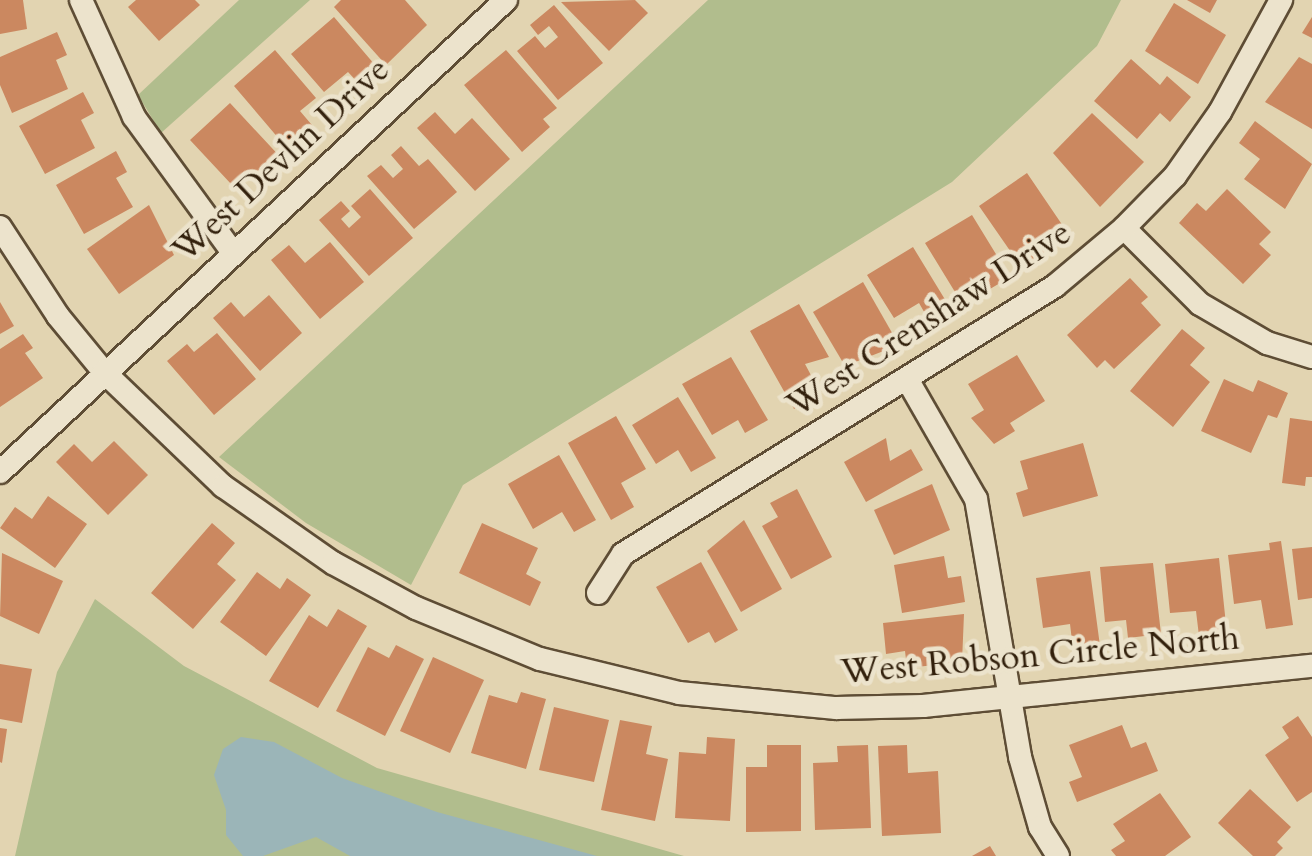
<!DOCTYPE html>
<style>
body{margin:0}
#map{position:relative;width:1312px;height:856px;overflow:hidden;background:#e2d4b1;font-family:Cardo,serif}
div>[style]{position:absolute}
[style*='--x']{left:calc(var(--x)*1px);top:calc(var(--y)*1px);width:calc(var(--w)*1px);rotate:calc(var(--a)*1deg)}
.green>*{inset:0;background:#b1bd8d}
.water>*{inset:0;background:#9bb5b8}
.building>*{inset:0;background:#cb8860}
.roads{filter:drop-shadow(2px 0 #5e4d35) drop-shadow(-2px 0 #5e4d35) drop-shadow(0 2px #5e4d35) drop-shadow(0 -2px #5e4d35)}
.minor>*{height:22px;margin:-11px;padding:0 11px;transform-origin:11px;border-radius:11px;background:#ece3cc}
span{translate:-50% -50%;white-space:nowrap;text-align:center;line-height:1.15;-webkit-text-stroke:9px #ece3cc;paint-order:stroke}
.street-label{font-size:35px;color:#32200c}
</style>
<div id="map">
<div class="green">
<div style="clip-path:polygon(239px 0,310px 0,161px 133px,138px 95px)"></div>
<div style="clip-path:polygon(708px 0,1121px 0,1097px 46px,952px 182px,463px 485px,411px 585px,306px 523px,219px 457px)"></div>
<div style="clip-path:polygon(95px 599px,184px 666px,377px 768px,684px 856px,15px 856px,57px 672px)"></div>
</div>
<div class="water">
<div style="clip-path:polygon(241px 737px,274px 742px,342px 778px,437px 812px,597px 856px,350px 856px,316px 837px,263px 856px,243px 856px,226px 835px,226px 810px,214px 775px,223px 749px)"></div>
</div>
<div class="building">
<div style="clip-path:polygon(0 0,23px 0,27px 29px,0 34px)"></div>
<div style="clip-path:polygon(136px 0,195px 0,200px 5px,159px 41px,128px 7px)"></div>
<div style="clip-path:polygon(341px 0,405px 0,427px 25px,386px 65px,334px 7px)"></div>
<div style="clip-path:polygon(635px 0,648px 13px,609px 51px,561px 2px)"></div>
<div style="clip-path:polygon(1187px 0,1217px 0,1210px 13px)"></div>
<div style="clip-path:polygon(1174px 3px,1226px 35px,1198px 84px,1145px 51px)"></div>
<div style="clip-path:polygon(554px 5px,603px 63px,558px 100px,517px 51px,535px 36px,545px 48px,558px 37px,549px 26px,538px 35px,530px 25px)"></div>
<div style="clip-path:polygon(334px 17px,381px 72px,363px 88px,348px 72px,324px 92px,291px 54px)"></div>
<div style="clip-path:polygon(1312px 17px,1312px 38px,1302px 33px)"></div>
<div style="clip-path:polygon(57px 32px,67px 55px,56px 60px,68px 89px,12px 113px,0 85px,0 57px)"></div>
<div style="clip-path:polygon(275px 50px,316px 98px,300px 111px,317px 131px,291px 153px,234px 86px)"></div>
<div style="clip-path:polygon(506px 50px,557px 108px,543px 119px,550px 127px,522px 152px,464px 85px)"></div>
<div style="clip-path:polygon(1299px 57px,1312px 64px,1312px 129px,1265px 102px)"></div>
<div style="clip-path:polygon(1131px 59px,1160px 85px,1167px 76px,1191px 97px,1170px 122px,1160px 113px,1137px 139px,1094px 101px)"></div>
<div style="clip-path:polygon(83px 92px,94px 113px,81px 120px,95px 148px,45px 174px,19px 126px)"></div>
<div style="clip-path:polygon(230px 103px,284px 161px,260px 183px,248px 170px,232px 185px,190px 140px)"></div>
<div style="clip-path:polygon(435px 112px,455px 134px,472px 118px,510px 159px,475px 191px,417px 128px)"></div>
<div style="clip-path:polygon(1092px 113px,1144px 162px,1100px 207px,1053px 153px)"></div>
<div style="clip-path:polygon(1255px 121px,1312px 164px,1285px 209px,1244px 179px,1260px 159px,1239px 143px)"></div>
<div style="clip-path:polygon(401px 146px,419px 166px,428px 159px,457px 192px,414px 229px,367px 176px,381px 165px,393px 178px,403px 169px,391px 155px)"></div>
<div style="clip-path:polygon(116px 151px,127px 172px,116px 178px,133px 207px,84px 234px,56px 185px)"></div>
<div style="clip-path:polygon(1027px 173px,1063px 226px,1039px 242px,1045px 252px,1022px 268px,979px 206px)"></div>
<div style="clip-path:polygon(370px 189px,413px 238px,369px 276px,319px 220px,341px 201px,350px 211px,341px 219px,349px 228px,361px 217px,351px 206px)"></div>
<div style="clip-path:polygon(1227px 189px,1271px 232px,1259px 244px,1271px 255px,1243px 284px,1179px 223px,1197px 203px,1206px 211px)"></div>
<div style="clip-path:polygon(149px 205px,174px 255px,119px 294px,87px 249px)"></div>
<div style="clip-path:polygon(972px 215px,1010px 277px,990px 289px,982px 276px,955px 292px,925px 243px)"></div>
<div style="clip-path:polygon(330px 242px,364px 282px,320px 319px,271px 260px,289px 245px,305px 263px)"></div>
<div style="clip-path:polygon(913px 247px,952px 311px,931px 324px,919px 303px,894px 318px,867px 275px)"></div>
<div style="clip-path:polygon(1130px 278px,1148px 297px,1141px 303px,1161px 325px,1114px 369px,1105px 360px,1097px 368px,1067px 335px)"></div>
<div style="clip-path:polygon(863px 282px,899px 345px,845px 366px,813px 312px)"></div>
<div style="clip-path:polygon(269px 295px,302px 333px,260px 371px,213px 318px,231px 302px,244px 317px)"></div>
<div style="clip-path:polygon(0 302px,14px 326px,0 334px)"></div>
<div style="clip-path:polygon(799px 304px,829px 357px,805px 364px,821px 394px,794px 409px,750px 331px)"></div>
<div style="clip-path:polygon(1182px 329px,1205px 348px,1190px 365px,1210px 382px,1173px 427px,1130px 391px)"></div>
<div style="clip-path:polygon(217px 333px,256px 379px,214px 415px,167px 361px,187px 344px,194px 352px)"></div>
<div style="clip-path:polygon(23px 334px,33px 348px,25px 353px,43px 378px,0 407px,0 349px)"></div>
<div style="clip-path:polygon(1017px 355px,1045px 401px,1010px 423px,1015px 431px,994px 444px,971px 418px,984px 410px,968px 384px)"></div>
<div style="clip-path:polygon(731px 357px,768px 420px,745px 433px,738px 420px,712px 435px,682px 384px)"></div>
<div style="clip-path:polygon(1224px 379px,1253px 392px,1258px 380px,1288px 393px,1277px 418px,1268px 415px,1251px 453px,1201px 431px)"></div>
<div style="clip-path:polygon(678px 397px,716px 458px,691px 472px,678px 450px,656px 464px,632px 425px)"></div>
<div style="clip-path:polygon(616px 416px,646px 469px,621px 483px,634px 507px,611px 520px,568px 443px)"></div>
<div style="clip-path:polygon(1290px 418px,1312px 421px,1312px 477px,1306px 477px,1305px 486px,1282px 483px)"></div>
<div style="clip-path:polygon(886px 438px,890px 461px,911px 449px,923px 470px,866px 502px,844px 462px)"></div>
<div style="clip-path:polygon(114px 441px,148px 475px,108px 515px,56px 462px,74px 444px,92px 462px)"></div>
<div style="clip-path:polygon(1083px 443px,1098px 496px,1023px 517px,1016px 493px,1028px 489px,1020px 461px)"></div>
<div style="clip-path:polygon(559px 455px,596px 520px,574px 532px,562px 512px,533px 529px,508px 484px)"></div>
<div style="clip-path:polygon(932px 484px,950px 530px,894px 555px,874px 510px)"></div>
<div style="clip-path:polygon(797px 489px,832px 557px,791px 579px,762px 526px,778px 517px,770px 503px)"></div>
<div style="clip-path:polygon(48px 496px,87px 524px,55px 568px,0 528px,15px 507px,32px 519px)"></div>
<div style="clip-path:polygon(744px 520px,782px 589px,741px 612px,707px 551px)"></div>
<div style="clip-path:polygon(212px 523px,235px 543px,217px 564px,236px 580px,193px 629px,151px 593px)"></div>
<div style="clip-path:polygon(482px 523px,538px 548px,526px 574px,541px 582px,530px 606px,459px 573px)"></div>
<div style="clip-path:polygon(1281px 541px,1293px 625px,1266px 629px,1261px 600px,1234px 604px,1228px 555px,1270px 550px,1269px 543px)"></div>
<div style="clip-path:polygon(1312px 547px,1312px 598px,1298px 600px,1292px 549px)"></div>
<div style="clip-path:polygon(2px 553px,63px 581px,39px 634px,0 616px)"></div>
<div style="clip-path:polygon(944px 556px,948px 578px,961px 576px,965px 602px,902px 613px,894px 565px)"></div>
<div style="clip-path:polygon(1219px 558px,1227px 634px,1199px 636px,1196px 611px,1170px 613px,1165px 564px)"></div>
<div style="clip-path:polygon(701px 562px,738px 630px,715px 643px,709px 632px,688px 643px,656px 587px)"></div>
<div style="clip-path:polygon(1153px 563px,1161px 634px,1128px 638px,1126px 620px,1105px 622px,1100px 567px)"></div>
<div style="clip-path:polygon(1090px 571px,1100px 646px,1073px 649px,1070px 624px,1043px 628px,1036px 578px)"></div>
<div style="clip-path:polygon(257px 572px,280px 589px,287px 578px,311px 595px,266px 656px,220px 622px)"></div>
<div style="clip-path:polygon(338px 609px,367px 626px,318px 708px,269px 681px,309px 615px,327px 627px)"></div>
<div style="clip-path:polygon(964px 614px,962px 662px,907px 668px,905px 651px,886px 654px,883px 623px)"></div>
<div style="clip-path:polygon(396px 645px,424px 659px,385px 736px,336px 711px,368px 647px,389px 658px)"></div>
<div style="clip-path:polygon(433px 657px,484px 680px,450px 753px,400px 731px)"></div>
<div style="clip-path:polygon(0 664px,32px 669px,22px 723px,0 719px)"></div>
<div style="clip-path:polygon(521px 692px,546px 699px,526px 769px,471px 753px,489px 695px,517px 703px)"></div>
<div style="clip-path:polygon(554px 707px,609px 720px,594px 782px,539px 770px)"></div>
<div style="clip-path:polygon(1298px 716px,1312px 737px,1312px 792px,1297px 802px,1265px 755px,1289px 738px,1282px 727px)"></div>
<div style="clip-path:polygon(620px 720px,652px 726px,646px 754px,668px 759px,655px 821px,601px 810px)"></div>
<div style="clip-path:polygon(1122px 725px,1131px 748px,1146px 742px,1158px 771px,1077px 802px,1069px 782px,1082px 777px,1069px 745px)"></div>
<div style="clip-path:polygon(0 728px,7px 729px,2px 763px,0 762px)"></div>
<div style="clip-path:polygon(707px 737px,735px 739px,730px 821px,675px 818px,679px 752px,706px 754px)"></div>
<div style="clip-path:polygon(767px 745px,801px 745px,801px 831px,746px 832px,746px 767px,767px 767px)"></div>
<div style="clip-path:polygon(868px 745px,871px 828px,815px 830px,813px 763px,838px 762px,837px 746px)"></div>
<div style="clip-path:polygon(907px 745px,908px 773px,938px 771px,941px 833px,882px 836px,878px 746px)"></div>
<div style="clip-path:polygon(1250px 789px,1291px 827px,1277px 842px,1283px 848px,1275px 856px,1253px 856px,1218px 823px)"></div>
<div style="clip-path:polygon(1160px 793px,1191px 837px,1165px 856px,1116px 856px,1111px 850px,1125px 841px,1113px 824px)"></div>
<div style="clip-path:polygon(990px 846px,996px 856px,972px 856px)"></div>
</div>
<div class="roads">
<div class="minor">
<div style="--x:81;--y:0;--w:128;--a:65.6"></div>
<div style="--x:134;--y:117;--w:168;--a:53.9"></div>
<div style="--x:0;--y:227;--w:106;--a:56.9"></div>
<div style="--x:58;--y:316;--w:72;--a:50.6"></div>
<div style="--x:104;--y:372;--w:165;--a:43.8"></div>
<div style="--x:223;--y:486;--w:134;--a:35"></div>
<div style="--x:333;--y:563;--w:94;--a:28.5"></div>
<div style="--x:416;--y:608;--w:134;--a:22.4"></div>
<div style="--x:540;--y:659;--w:143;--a:13.7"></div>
<div style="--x:679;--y:693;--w:158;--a:5.5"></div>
<div style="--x:836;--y:708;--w:87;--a:-1.3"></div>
<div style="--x:923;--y:706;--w:391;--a:-5.9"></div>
<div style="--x:1124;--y:228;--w:107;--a:45"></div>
<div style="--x:1200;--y:304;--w:78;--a:30.2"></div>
<div style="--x:1267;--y:343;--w:47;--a:17.3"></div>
<div style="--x:907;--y:379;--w:138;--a:60.1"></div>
<div style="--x:976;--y:499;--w:262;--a:80.3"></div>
<div style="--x:1020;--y:757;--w:73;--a:74.1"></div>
<div style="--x:1040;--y:827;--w:34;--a:58"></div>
<div style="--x:0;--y:472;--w:692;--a:-43.01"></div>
<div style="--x:598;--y:593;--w:46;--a:-57.3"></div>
<div style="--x:623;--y:554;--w:508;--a:-31.81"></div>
<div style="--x:1055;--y:286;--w:90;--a:-40"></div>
<div style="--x:1124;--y:228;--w:73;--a:-45.6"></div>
<div style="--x:1175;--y:176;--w:78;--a:-54.9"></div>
<div style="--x:1220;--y:112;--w:128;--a:-61.4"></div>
</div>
</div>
<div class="street-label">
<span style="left:281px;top:160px;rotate:-43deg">West Devlin Drive</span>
<span style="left:929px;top:319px;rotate:-33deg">West Crenshaw Drive</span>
<span style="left:1040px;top:655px;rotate:-5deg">West Robson Circle North</span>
</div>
</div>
